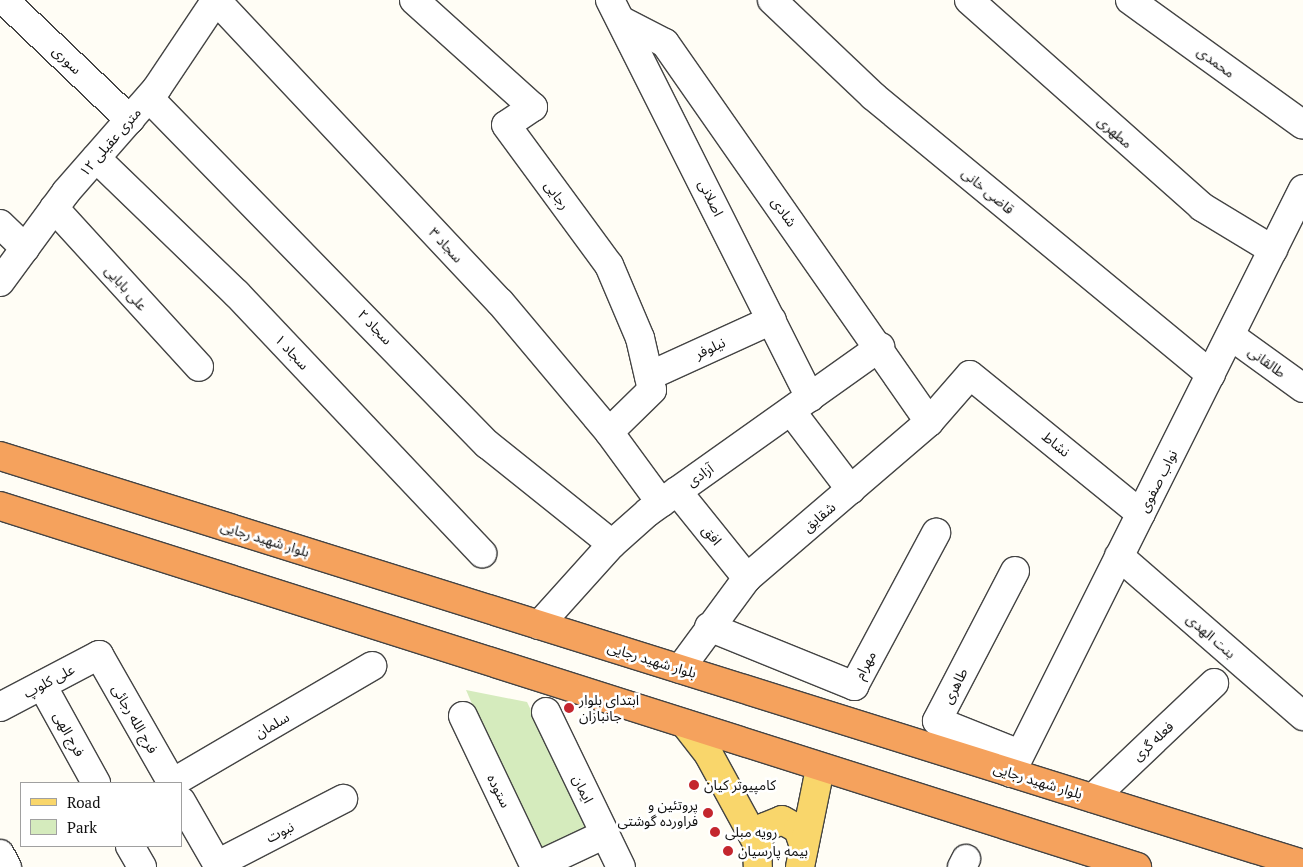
<!DOCTYPE html>
<meta charset="utf-8">
<style>
body{margin:0}
#map{position:relative;width:1303px;height:867px;overflow:hidden;background:#fffdf5;font-family:"PT Serif","Noto Sans Arabic",serif}
div>[style]{position:absolute}
[style*='--x']{left:calc(var(--x)*1px);top:calc(var(--y)*1px);width:calc(var(--w)*1px);rotate:calc(var(--a)*1deg)}
.green>*{inset:0;background:#d5ebbd}
.roads{filter:drop-shadow(1px 0 #444) drop-shadow(-1px 0 #444) drop-shadow(0 1px #444) drop-shadow(0 -1px #444)}
.minor>*{height:28px;margin:-14px;padding:0 14px;transform-origin:14px;border-radius:14px;background:#fff}
.major>*{height:28px;margin:-14px;padding:0 14px;transform-origin:14px;border-radius:14px;background:#f9d66b}
.highway>*{height:28px;margin:-14px;padding:0 14px;transform-origin:14px;border-radius:14px;background:#f5a25d}
.dots>*{width:14px;height:14px;translate:-50% -50%;box-sizing:border-box;border:2px solid #fff;border-radius:50%}
span{translate:-50% -50%;white-space:nowrap;text-align:center;line-height:1.15;-webkit-text-stroke:5px #fff;paint-order:stroke}
.street-label{font-size:14px;color:#111}
.poi-label{font-size:14px;color:#111}
.left{translate:0 -50%;text-align:left}
.right{translate:-100% -50%;text-align:right}
.legend{position:absolute;left:20px;top:782px;width:162px;height:65px;box-sizing:border-box;background:#fff;border:1px solid #a0a0a0;margin:0;padding:6px 9px;list-style:none;font-size:15px;color:#111}
.legend li{display:flex;align-items:center;gap:10px;height:25px}
.legend b{width:25px;border:1px solid #a0a0a0}
</style>
<div id="map">
<div class="green">
<div style="clip-path:polygon(466px 690px,527px 702px,587px 827px,536px 852px)"></div>
</div>
<div class="roads">
<div class="minor">
<div style="--x:4;--y:0;--w:174;--a:43.6"></div>
<div style="--x:216;--y:0;--w:415;--a:46.8"></div>
<div style="--x:500;--y:302;--w:170;--a:50"></div>
<div style="--x:609;--y:432;--w:88;--a:53.8"></div>
<div style="--x:414;--y:0;--w:160;--a:42"></div>
<div style="--x:533;--y:107;--w:32;--a:146"></div>
<div style="--x:506;--y:125;--w:174;--a:53.7"></div>
<div style="--x:609;--y:265;--w:79;--a:67"></div>
<div style="--x:640;--y:338;--w:53;--a:77"></div>
<div style="--x:652;--y:390;--w:60;--a:135.7"></div>
<div style="--x:610;--y:0;--w:445;--a:63.3"></div>
<div style="--x:772;--y:0;--w:139;--a:43.5"></div>
<div style="--x:873;--y:96;--w:438;--a:39.5"></div>
<div style="--x:969;--y:0;--w:312;--a:41.6"></div>
<div style="--x:1202;--y:207;--w:83;--a:31.2"></div>
<div style="--x:1130;--y:0;--w:213;--a:35.8"></div>
<div style="--x:622;--y:21;--w:48;--a:27.1"></div>
<div style="--x:665;--y:43;--w:462;--a:55.1"></div>
<div style="--x:149;--y:98;--w:484;--a:45.7"></div>
<div style="--x:487;--y:444;--w:160;--a:38.7"></div>
<div style="--x:96;--y:158;--w:196;--a:44"></div>
<div style="--x:237;--y:294;--w:357;--a:46.6"></div>
<div style="--x:54;--y:208;--w:215;--a:47.6"></div>
<div style="--x:0;--y:224;--w:35;--a:44"></div>
<div style="--x:0;--y:282;--w:112;--a:-53.7"></div>
<div style="--x:66;--y:192;--w:138;--a:-48.8"></div>
<div style="--x:157;--y:88;--w:106;--a:-56.2"></div>
<div style="--x:1231;--y:336;--w:89;--a:35.8"></div>
<div style="--x:649;--y:376;--w:135;--a:-24.5"></div>
<div style="--x:791;--y:411;--w:99;--a:52.8"></div>
<div style="--x:677;--y:491;--w:112;--a:51.2"></div>
<div style="--x:1119;--y:556;--w:244;--a:41"></div>
<div style="--x:1015;--y:571;--w:169;--a:117.5"></div>
<div style="--x:937;--y:721;--w:89;--a:21.7"></div>
<div style="--x:539;--y:625;--w:109;--a:-48"></div>
<div style="--x:612;--y:544;--w:48;--a:-41.6"></div>
<div style="--x:648;--y:512;--w:285;--a:-35.4"></div>
<div style="--x:709;--y:627;--w:157;--a:22.1"></div>
<div style="--x:854;--y:686;--w:174;--a:-61.8"></div>
<div style="--x:680;--y:669;--w:113;--a:-53.6"></div>
<div style="--x:747;--y:578;--w:240;--a:-40.6"></div>
<div style="--x:929;--y:422;--w:62;--a:-48.9"></div>
<div style="--x:970;--y:375;--w:220;--a:39.1"></div>
<div style="--x:42;--y:685;--w:112;--a:61.1"></div>
<div style="--x:0;--y:707;--w:112;--a:-27.7"></div>
<div style="--x:99;--y:655;--w:147;--a:60.3"></div>
<div style="--x:546;--y:712;--w:172;--a:64.2"></div>
<div style="--x:463;--y:716;--w:167;--a:64.5"></div>
<div style="--x:535;--y:867;--w:77;--a:-25.2"></div>
<div style="--x:1011;--y:773;--w:653;--a:-63.43"></div>
<div style="--x:172;--y:783;--w:232;--a:-30.3"></div>
<div style="--x:1093;--y:798;--w:167;--a:-43.5"></div>
<div style="--x:181;--y:801;--w:76;--a:60.1"></div>
<div style="--x:130;--y:846;--w:24;--a:60"></div>
<div style="--x:0;--y:854;--w:15;--a:62"></div>
<div style="--x:217;--y:864;--w:142;--a:-27.3"></div>
<div style="--x:962;--y:867;--w:9;--a:-63"></div>
</div>
<div class="major">
<div style="--x:685;--y:724;--w:39;--a:52"></div>
<div style="--x:709;--y:755;--w:100;--a:61.4"></div>
<div style="--x:757;--y:843;--w:24;--a:88"></div>
<div style="--x:757;--y:843;--w:18;--a:-63"></div>
<div style="--x:765;--y:827;--w:18;--a:-22"></div>
<div style="--x:782;--y:820;--w:18;--a:29"></div>
<div style="--x:798;--y:829;--w:18;--a:71"></div>
<div style="--x:800;--y:867;--w:100;--a:-78.5"></div>
</div>
<div class="highway">
<div style="--x:0;--y:456;--w:1365;--a:17.39"></div>
<div style="--x:0;--y:506;--w:1193;--a:17.61"></div>
</div>
</div>
<div class="dots">
<div style="left:569px;top:708px;background:#c4262e"></div>
<div style="left:694px;top:785px;background:#c4262e"></div>
<div style="left:708px;top:813px;background:#c4262e"></div>
<div style="left:715px;top:832px;background:#c4262e"></div>
<div style="left:728px;top:851px;background:#c4262e"></div>
</div>
<div class="street-label">
<span style="left:67px;top:60px;rotate:44deg">سوری</span>
<span style="left:1216px;top:62px;rotate:36deg">محمدی</span>
<span style="left:1115px;top:132px;rotate:41deg">مطهری</span>
<span style="left:110px;top:142px;rotate:-49deg">۱۲ متری عقیلی</span>
<span style="left:988px;top:191px;rotate:40deg">قاضی خانی</span>
<span style="left:557px;top:195px;rotate:54deg">رجایی</span>
<span style="left:711px;top:198px;rotate:64deg">اصلانی</span>
<span style="left:784px;top:212px;rotate:55deg">شادی</span>
<span style="left:446px;top:245px;rotate:47deg">سجاد ۳</span>
<span style="left:126px;top:288px;rotate:48deg">علی بابایی</span>
<span style="left:375px;top:327px;rotate:46deg">سجاد ۲</span>
<span style="left:710px;top:348px;rotate:-25deg">نیلوفر</span>
<span style="left:292px;top:352px;rotate:47deg">سجاد ۱</span>
<span style="left:1267px;top:362px;rotate:36deg">طالقانی</span>
<span style="left:1056px;top:444px;rotate:39deg">نشاط</span>
<span style="left:700px;top:475px;rotate:-35deg">آزادی</span>
<span style="left:1158px;top:481px;rotate:-63deg">نواب صفوی</span>
<span style="left:819px;top:517px;rotate:-40deg">شقایق</span>
<span style="left:712px;top:535px;rotate:51deg">افق</span>
<span style="left:265px;top:539px;rotate:17deg">بلوار شهید رجایی</span>
<span style="left:1211px;top:636px;rotate:41deg">بنت الهدی</span>
<span style="left:652px;top:660px;rotate:17deg">بلوار شهید رجایی</span>
<span style="left:865px;top:665px;rotate:-62deg">مهرام</span>
<span style="left:49px;top:681px;rotate:-28deg">علی کلوپ</span>
<span style="left:955px;top:686px;rotate:-63deg">طاهری</span>
<span style="left:135px;top:719px;rotate:60deg">فرج الله رجائی</span>
<span style="left:272px;top:725px;rotate:-30deg">سلمان</span>
<span style="left:69px;top:734px;rotate:61deg">فرج الهی</span>
<span style="left:1153px;top:741px;rotate:-43deg">فعله گری</span>
<span style="left:1038px;top:781px;rotate:17deg">بلوار شهید رجایی</span>
<span style="left:583px;top:789px;rotate:64deg">ایمان</span>
<span style="left:499px;top:791px;rotate:64deg">ستوده</span>
<span style="left:280px;top:832px;rotate:-27deg">نبوت</span>
</div>
<div class="poi-label">
<span class="left" style="left:579px;top:708px">ابتدای بلوار<br>جانبازان</span>
<span class="left" style="left:704px;top:785px">کامپیوتر کیان</span>
<span class="right" style="left:698px;top:813px">پروتئین و<br>فراورده گوشتی</span>
<span class="left" style="left:725px;top:832px">رویه مبلی</span>
<span class="left" style="left:738px;top:851px">بیمه پارسیان</span>
</div>
<ul class="legend">
<li><b style="height:6px;background:#f9d66b"></b>Road</li>
<li><b style="height:14px;background:#d5ebbd"></b>Park</li>
</ul>
</div>
